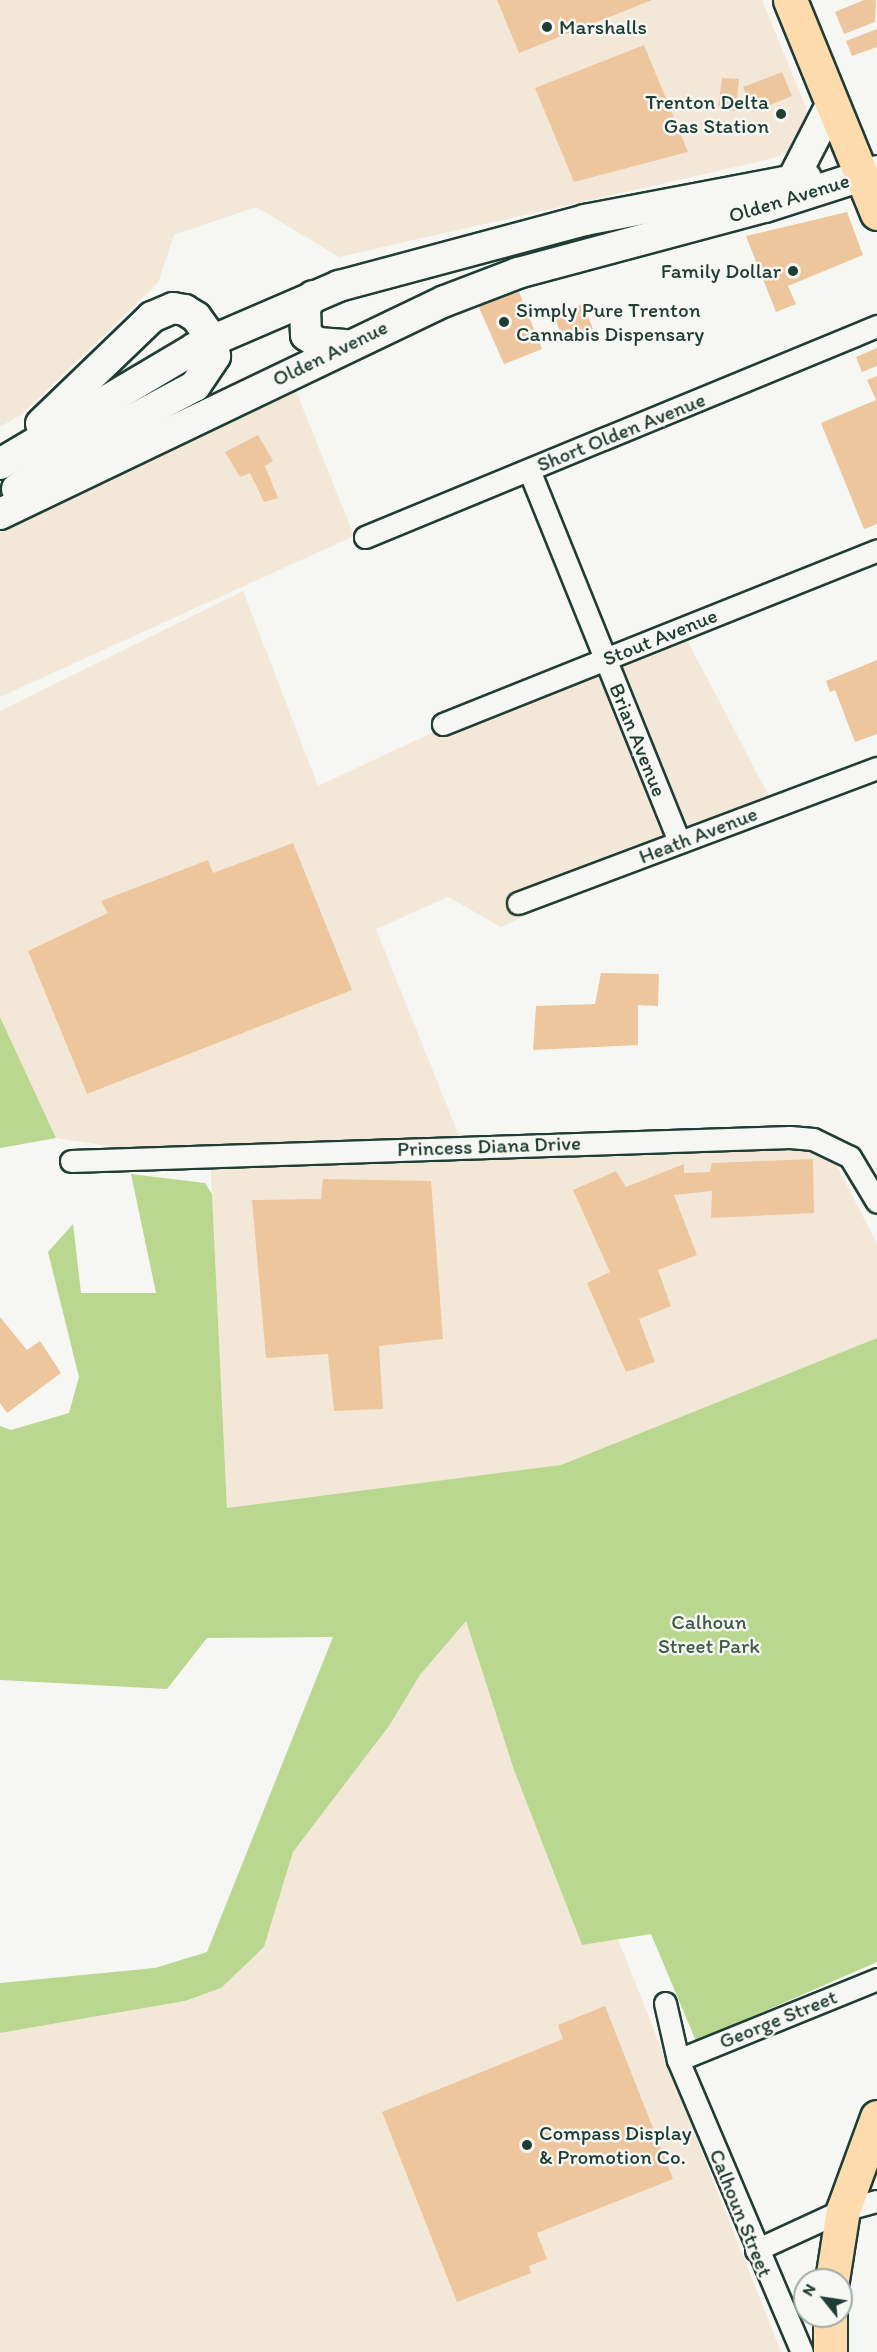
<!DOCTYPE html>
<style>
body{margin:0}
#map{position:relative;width:877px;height:2352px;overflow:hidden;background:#f6f6f2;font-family:Itim,sans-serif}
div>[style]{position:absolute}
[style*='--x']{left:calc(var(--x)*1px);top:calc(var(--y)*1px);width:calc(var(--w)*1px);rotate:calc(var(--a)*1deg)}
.built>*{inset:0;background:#f3e8d8}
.green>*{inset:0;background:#bad78f}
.building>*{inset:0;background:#edc69d}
.roads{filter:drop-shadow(2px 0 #1f3d34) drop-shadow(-2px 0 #1f3d34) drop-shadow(0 2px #1f3d34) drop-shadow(0 -2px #1f3d34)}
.street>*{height:21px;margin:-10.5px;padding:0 10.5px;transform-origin:10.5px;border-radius:10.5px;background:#f6f6f2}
.secondary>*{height:30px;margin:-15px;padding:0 15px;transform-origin:15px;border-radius:15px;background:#f6f6f2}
.primary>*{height:33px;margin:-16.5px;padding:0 16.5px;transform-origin:16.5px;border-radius:16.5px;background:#fedbac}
.dots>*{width:16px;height:16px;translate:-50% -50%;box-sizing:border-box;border:3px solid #f6f6f2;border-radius:50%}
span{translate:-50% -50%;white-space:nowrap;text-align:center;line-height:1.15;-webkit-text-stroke:5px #f6f6f2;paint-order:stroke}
.poi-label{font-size:21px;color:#1f3d34}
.left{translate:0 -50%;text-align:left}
.right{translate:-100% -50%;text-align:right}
.street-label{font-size:21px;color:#1f3d34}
.park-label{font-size:21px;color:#3e5c46}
.north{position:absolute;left:793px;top:2268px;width:60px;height:60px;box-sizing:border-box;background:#f6f6f2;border:2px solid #a0aca6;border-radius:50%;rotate:300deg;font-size:16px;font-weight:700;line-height:24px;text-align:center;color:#1f3d34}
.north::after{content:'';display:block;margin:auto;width:21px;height:27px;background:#1f3d34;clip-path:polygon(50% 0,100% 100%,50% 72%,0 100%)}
</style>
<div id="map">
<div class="built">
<div style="clip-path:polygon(0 0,762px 0,806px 107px,807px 122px,791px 151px,771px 159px,339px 257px,256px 207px,174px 235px,158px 283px,22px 414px,0 427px)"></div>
<div style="clip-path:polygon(292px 381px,354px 536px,0 697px,0 531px)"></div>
<div style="clip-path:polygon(243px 591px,318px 786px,676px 619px,771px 800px,501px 927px,448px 897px,376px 929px,460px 1138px,822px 1136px,877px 1244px,877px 1338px,561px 1465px,227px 1509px,210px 1152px,162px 1154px,56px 1138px,0 1017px,0 711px)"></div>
<div style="clip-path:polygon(466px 1621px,514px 1770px,582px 1945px,618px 1939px,781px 2352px,0 2352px,0 2033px,185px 2001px,221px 1988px,264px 1947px,293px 1852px,389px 1726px,420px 1675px)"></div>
</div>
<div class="green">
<div style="clip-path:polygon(0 1017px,56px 1138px,0 1148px)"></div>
<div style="clip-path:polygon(131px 1174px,205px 1183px,212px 1194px,227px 1508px,561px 1465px,877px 1338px,877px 1962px,696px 2041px,651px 1934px,582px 1945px,514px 1770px,466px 1621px,420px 1675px,389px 1726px,293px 1852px,264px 1947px,221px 1988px,185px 2001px,0 2033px,0 1983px,155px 1968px,207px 1952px,333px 1637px,207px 1638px,167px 1689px,0 1680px,0 1426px,11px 1430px,69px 1413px,79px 1377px,48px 1252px,73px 1224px,81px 1293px,156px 1293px)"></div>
</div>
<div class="building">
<div style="clip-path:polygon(497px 0,652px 0,519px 53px)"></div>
<div style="clip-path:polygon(864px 0,876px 0,875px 22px,844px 34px,835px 12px)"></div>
<div style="clip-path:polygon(877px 29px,877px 47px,852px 56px,846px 41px)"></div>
<div style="clip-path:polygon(644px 45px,688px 152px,574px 182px,535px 88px)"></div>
<div style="clip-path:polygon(782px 72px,792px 96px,753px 112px,743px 87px)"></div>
<div style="clip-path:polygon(722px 78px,739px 79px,736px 111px,718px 109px)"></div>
<div style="clip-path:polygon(847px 212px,863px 255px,788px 286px,796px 304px,776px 312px,746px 236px)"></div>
<div style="clip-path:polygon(519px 292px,542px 349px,504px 364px,477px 303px)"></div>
<div style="clip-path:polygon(583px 304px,593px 329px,564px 341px,554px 316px)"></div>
<div style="clip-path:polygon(877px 348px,877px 366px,862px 372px,856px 357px)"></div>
<div style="clip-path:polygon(877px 376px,877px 524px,864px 529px,821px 423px,876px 400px,867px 380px)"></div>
<div style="clip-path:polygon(258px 435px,273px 461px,265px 466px,278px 498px,264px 502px,250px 473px,240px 477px,225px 452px)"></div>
<div style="clip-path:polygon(877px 660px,877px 734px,855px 742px,835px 690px,830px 692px,826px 681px)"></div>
<div style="clip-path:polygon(293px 843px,352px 990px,87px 1094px,28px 951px,108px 913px,101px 901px,208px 860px,213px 873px)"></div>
<div style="clip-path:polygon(601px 973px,659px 974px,658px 1006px,638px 1005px,638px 1045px,533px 1050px,536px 1006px,595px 1004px)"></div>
<div style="clip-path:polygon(813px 1159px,814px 1213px,711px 1218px,712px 1191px,674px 1195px,697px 1255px,658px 1270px,671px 1306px,639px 1319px,655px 1362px,626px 1372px,587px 1283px,610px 1272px,573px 1190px,616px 1171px,626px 1187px,684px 1164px,684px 1173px,710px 1172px,712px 1163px)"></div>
<div style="clip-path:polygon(323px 1179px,431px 1181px,443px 1339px,379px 1346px,383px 1409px,334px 1411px,328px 1354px,266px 1358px,252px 1200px,321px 1199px)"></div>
<div style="clip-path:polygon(0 1317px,27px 1350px,40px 1341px,61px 1373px,7px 1413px,0 1403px)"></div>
<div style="clip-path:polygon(605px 2006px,673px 2179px,537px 2233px,547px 2259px,529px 2266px,531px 2273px,457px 2302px,382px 2112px,563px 2039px,558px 2025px)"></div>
</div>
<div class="roads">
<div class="street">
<div style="--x:529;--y:470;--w:401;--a:68"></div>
<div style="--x:365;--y:537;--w:554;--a:-22.4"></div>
<div style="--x:443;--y:724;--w:468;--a:-21.8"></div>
<div style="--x:518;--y:903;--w:384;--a:-20.6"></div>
<div style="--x:71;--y:1161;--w:719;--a:-1.91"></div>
<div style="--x:790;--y:1137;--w:23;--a:5"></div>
<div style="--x:813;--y:1139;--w:41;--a:25.9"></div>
<div style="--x:850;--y:1157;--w:52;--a:59"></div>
<div style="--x:665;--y:2003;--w:58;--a:77.2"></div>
<div style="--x:678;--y:2060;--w:317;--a:67"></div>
<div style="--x:678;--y:2060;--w:215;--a:-22.1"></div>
<div style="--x:756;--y:2250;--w:96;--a:-24.7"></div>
<div style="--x:843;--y:2210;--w:35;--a:-15"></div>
</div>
<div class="secondary">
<div style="--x:793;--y:179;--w:85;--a:-62.8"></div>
<div style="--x:313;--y:296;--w:14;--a:126"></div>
<div style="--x:305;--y:307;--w:28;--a:88"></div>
<div style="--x:306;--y:335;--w:14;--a:34"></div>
<div style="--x:318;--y:343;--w:27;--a:4"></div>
<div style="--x:0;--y:464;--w:227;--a:-30.7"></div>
<div style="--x:195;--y:348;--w:157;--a:-23.3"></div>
<div style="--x:339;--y:286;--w:255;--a:-15"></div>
<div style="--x:585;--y:220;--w:225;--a:-10.8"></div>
<div style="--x:17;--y:489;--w:64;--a:-34.2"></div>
<div style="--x:70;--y:453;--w:142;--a:-28.2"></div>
<div style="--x:195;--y:386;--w:36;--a:-56"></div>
<div style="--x:215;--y:356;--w:17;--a:-100"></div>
<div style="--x:212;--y:339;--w:27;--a:-126"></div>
<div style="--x:196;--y:317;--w:13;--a:-148"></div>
<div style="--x:185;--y:310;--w:12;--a:-171"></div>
<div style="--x:173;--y:308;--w:23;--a:157"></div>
<div style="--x:152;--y:317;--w:154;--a:136.1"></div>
<div style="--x:0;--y:514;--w:493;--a:-25.6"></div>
<div style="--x:445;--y:301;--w:78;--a:-21"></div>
<div style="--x:518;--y:273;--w:256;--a:-15"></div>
<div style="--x:765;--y:207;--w:118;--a:-17.8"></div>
</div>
<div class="primary">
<div style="--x:790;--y:0;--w:230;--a:67.8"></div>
<div style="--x:832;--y:2280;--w:71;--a:-81.1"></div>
<div style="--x:843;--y:2210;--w:99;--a:-69.9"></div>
<div style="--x:830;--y:2316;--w:36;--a:90"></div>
</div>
</div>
<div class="dots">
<div style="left:547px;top:27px;background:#1f3d34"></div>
<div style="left:781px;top:114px;background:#1f3d34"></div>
<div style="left:793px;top:271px;background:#1f3d34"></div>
<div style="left:504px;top:322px;background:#1f3d34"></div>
<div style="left:527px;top:2145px;background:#1f3d34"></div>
</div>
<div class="poi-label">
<span class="left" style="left:559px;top:27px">Marshalls</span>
<span class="right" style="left:769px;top:114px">Trenton Delta<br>Gas Station</span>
<span class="right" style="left:781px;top:271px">Family Dollar</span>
<span class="left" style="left:516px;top:322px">Simply Pure Trenton<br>Cannabis Dispensary</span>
<span class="left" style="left:539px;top:2145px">Compass Display<br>&amp; Promotion Co.</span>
</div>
<div class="street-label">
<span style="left:789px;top:198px;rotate:-17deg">Olden Avenue</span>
<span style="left:330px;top:353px;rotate:-26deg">Olden Avenue</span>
<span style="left:621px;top:432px;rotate:-22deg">Short Olden Avenue</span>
<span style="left:660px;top:637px;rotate:-22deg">Stout Avenue</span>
<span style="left:638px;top:740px;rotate:68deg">Brian Avenue</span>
<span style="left:698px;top:835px;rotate:-21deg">Heath Avenue</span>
<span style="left:489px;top:1146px;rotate:-2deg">Princess Diana Drive</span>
<span style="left:778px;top:2019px;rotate:-22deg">George Street</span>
<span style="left:741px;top:2213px;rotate:68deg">Calhoun Street</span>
</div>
<div class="park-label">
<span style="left:709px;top:1634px">Calhoun<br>Street Park</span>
</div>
<div class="north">N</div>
</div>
